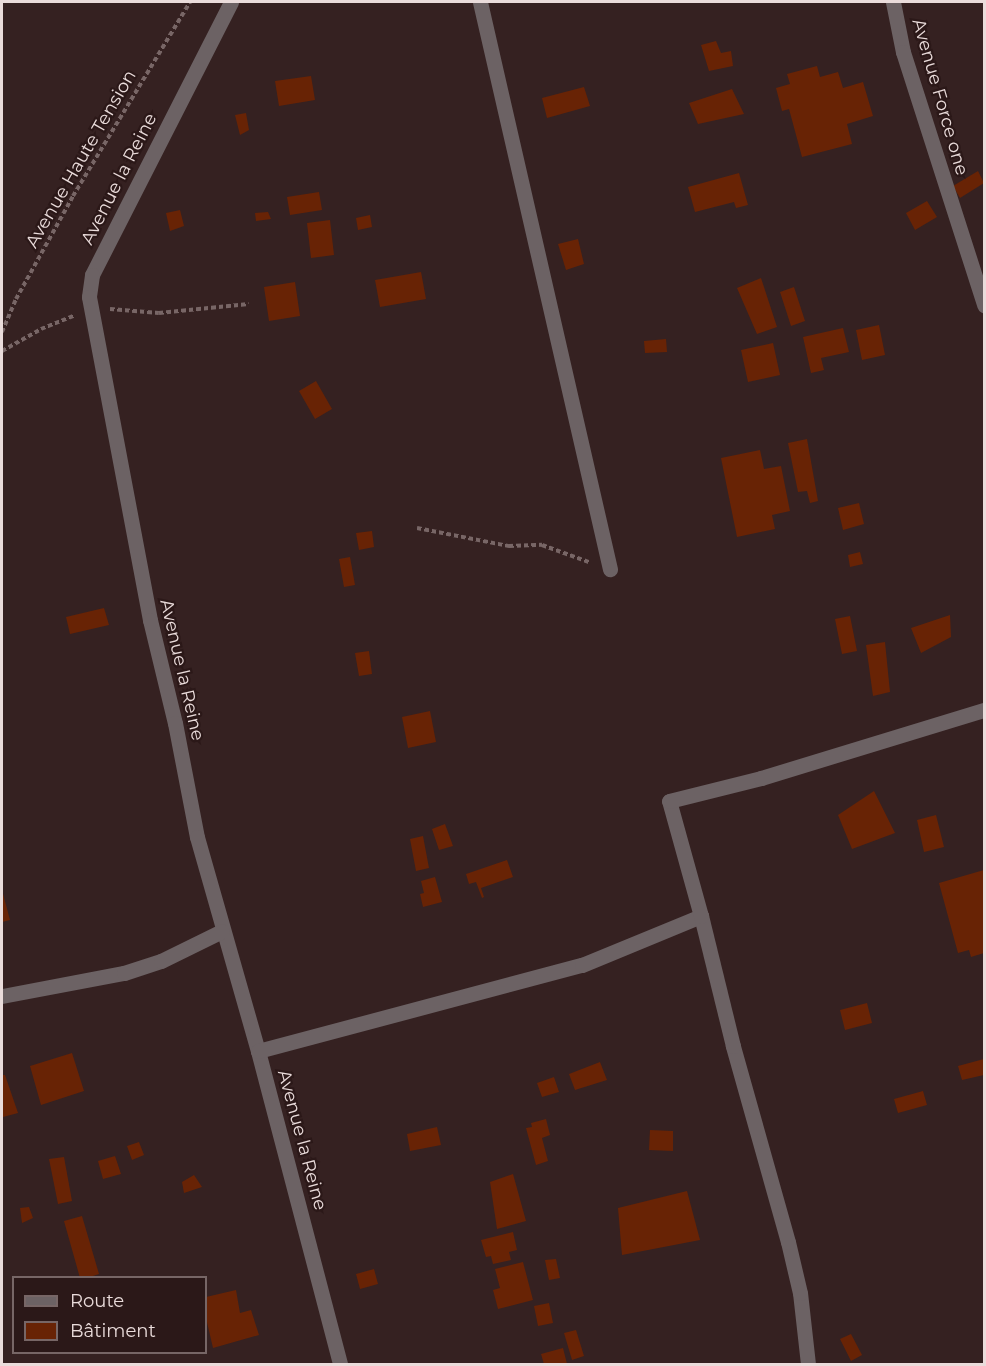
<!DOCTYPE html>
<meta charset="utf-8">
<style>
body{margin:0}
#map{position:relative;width:986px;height:1366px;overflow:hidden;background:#352121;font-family:Montserrat,sans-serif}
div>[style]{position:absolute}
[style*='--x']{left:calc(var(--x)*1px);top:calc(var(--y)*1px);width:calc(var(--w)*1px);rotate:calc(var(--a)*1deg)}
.building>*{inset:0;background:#682305}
.path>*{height:4px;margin-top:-2px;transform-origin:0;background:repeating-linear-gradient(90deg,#786666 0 4.5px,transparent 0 7.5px)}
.minor>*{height:15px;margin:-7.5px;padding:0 7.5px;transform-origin:7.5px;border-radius:7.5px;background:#6c6264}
span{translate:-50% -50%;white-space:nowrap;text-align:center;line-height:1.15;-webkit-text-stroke:4.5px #2b1818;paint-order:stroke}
.street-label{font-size:18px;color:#eadcdb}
.frame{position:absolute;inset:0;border:3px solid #eadcdb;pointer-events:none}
.legend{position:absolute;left:12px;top:1276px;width:195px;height:78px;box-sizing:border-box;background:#2b1818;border:2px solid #766;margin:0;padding:8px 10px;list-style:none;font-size:18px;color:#eadcdb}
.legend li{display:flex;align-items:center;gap:12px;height:30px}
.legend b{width:30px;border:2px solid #766}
</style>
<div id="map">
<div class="building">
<div style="clip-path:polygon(716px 41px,721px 53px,731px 51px,733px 66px,709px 71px,701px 45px)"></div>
<div style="clip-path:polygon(817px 66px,820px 77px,838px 72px,843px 88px,863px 82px,873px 116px,847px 124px,852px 144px,802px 157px,789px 109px,782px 111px,776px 88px,790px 84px,787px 74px)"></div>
<div style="clip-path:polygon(311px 76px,315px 100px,279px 106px,275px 81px)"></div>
<div style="clip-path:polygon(584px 87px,590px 106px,547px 118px,542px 98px)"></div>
<div style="clip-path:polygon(732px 89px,744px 114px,698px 124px,689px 103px)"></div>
<div style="clip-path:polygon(246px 113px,249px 130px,240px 135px,235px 115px)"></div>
<div style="clip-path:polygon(978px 171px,984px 183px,960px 198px,953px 186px)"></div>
<div style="clip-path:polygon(739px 173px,748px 205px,736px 208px,734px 202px,695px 212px,688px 187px)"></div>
<div style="clip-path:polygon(319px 192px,322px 210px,290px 215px,287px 197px)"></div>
<div style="clip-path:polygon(927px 201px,937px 217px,915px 230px,906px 213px)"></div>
<div style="clip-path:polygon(180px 210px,184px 226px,170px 231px,166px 213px)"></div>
<div style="clip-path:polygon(268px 212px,271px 219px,256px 221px,255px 213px)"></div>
<div style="clip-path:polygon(370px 215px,372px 227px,358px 230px,356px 218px)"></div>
<div style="clip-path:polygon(330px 220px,334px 255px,311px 258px,307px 223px)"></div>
<div style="clip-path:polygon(578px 239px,584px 264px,566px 270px,558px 244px)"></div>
<div style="clip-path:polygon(421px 272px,426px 299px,380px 307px,375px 280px)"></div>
<div style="clip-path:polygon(761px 278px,777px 327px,757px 334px,737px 288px)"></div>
<div style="clip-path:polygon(295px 282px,300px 316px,269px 321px,264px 287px)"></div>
<div style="clip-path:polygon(794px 287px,805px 321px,791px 326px,780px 292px)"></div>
<div style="clip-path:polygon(879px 325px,885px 355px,862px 360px,856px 330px)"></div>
<div style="clip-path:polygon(843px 328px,849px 352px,821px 358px,824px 370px,811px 373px,803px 337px)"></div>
<div style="clip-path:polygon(666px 339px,667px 352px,645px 353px,644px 341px)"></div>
<div style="clip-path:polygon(773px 343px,780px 375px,748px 382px,741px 350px)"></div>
<div style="clip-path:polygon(316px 381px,332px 409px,315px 419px,299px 391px)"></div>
<div style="clip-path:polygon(807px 439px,818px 501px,810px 503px,807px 491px,798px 492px,788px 443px)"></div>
<div style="clip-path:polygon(760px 450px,764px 469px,781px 466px,790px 511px,772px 515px,775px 529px,737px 537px,721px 458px)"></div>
<div style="clip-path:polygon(859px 503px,864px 524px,843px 530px,838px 508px)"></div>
<div style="clip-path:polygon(372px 531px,374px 547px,359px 550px,356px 533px)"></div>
<div style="clip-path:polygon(860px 552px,863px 564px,850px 567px,848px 555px)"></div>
<div style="clip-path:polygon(350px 557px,355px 585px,344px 587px,339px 559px)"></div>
<div style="clip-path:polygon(104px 608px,109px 625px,70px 634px,66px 617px)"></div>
<div style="clip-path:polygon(950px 615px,951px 637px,921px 653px,911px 628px)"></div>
<div style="clip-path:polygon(850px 616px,857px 651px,842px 654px,835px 619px)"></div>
<div style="clip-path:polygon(885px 642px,890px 692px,873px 696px,866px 645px)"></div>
<div style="clip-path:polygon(369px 651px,372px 674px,359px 676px,355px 653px)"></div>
<div style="clip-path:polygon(430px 711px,436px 742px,408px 748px,402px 717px)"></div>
<div style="clip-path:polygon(874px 791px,895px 833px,852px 849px,838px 815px)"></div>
<div style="clip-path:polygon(936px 815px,944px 847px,924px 852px,917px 820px)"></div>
<div style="clip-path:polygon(445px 824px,453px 846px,439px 850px,432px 829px)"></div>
<div style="clip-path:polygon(423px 836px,429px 868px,416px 871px,410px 839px)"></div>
<div style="clip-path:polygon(507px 860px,513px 877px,481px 888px,484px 897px,482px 898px,476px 882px,469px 884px,466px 874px)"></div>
<div style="clip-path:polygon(984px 870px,984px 953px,971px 957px,969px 950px,958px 953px,939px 883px)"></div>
<div style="clip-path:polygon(435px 877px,442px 902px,423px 907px,420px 894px,424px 893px,421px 881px)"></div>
<div style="clip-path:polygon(2px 890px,10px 920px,2px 922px)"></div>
<div style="clip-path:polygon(867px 1003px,872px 1023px,845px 1030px,840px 1010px)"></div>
<div style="clip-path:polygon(72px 1053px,84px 1091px,41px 1105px,30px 1066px)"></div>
<div style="clip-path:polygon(984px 1059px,984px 1075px,962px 1080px,958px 1066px)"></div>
<div style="clip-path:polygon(600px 1062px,607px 1080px,575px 1090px,569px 1074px)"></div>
<div style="clip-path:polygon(2px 1075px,5px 1075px,18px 1113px,3px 1117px)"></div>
<div style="clip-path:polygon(554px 1077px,559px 1092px,542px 1097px,537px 1083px)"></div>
<div style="clip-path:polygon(923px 1091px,927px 1105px,898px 1113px,894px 1099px)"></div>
<div style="clip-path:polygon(546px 1119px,550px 1135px,542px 1138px,548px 1161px,536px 1165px,526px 1128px,532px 1127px,531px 1123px)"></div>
<div style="clip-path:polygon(437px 1127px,441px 1145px,410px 1151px,407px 1134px)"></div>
<div style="clip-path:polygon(650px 1130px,673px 1131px,673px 1151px,649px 1150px)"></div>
<div style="clip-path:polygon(139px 1142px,144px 1155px,132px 1160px,127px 1146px)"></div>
<div style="clip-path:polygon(115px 1156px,121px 1174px,103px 1179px,98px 1161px)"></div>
<div style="clip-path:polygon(64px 1157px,72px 1201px,58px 1204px,49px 1159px)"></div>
<div style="clip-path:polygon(513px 1174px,526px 1221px,497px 1229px,490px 1182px)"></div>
<div style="clip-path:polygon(194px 1175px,202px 1187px,184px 1193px,182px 1182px)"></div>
<div style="clip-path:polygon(687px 1191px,700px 1240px,622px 1255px,618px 1208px)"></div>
<div style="clip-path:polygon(29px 1207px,33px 1218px,22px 1223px,20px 1208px)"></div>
<div style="clip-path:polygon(82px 1216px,99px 1274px,87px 1278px,80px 1278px,64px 1221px)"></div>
<div style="clip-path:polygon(513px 1232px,517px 1250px,509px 1252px,511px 1260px,493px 1264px,491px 1256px,486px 1257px,481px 1240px)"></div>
<div style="clip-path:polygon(556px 1259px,560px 1278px,549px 1280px,545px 1260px)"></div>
<div style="clip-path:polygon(523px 1262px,533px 1300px,498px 1309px,493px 1290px,500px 1288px,495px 1269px)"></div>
<div style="clip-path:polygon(374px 1269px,378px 1284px,360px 1289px,356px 1274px)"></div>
<div style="clip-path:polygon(236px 1290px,240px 1313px,251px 1310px,259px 1335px,213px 1348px,206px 1318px,206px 1297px)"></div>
<div style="clip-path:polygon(549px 1303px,553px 1323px,538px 1326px,534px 1306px)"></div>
<div style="clip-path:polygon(576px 1330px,584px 1356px,572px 1360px,564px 1333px)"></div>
<div style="clip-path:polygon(851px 1334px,862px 1355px,851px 1361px,840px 1339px)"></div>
<div style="clip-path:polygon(563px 1348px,567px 1364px,544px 1364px,541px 1354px)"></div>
</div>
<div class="path">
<div style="--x:110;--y:309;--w:49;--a:4.7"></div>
<div style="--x:159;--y:313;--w:90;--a:-5.7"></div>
<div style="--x:2;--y:332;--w:36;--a:-67"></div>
<div style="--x:16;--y:299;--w:118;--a:-61"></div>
<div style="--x:73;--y:196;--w:227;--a:-58.9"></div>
<div style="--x:2;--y:351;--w:45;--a:-29.4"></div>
<div style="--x:41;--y:329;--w:35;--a:-22"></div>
<div style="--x:417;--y:528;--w:94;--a:11.1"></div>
<div style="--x:509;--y:546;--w:33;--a:-2"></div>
<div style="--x:542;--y:545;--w:50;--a:19.9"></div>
</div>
<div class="minor">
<div style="--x:231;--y:2;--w:306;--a:117"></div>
<div style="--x:92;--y:275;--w:22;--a:98"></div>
<div style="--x:89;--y:297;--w:329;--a:79.3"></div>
<div style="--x:150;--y:620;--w:106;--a:76.4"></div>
<div style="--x:175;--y:723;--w:116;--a:79.1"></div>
<div style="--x:197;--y:837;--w:223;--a:74.1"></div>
<div style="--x:258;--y:1051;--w:324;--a:75.3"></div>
<div style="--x:480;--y:2;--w:582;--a:77.09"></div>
<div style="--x:893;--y:2;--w:51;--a:78.7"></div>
<div style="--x:903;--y:52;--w:266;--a:72.2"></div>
<div style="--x:2;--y:996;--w:124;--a:-10.7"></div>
<div style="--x:124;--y:973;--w:39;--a:-18"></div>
<div style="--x:161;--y:961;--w:68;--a:-26.2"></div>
<div style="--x:258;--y:1051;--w:335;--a:-14.9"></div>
<div style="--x:582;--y:965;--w:129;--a:-22.4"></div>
<div style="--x:808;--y:1364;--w:71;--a:-96.4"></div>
<div style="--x:800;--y:1293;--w:52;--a:-103.2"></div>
<div style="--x:788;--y:1242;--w:204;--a:-105.7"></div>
<div style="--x:733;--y:1046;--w:134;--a:-103.8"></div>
<div style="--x:701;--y:916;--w:119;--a:-105.5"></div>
<div style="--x:669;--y:801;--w:95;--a:-14"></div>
<div style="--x:761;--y:778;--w:233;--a:-17"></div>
</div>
<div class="street-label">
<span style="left:940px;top:97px;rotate:74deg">Avenue Force one</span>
<span style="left:81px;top:159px;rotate:-60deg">Avenue Haute Tension</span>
<span style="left:119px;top:179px;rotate:-63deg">Avenue la Reine</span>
<span style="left:182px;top:670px;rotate:77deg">Avenue la Reine</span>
<span style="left:302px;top:1140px;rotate:75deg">Avenue la Reine</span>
</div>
<div class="frame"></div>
<ul class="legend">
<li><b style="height:8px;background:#6c6264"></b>Route</li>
<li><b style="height:16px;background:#682305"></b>Bâtiment</li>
</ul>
</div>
